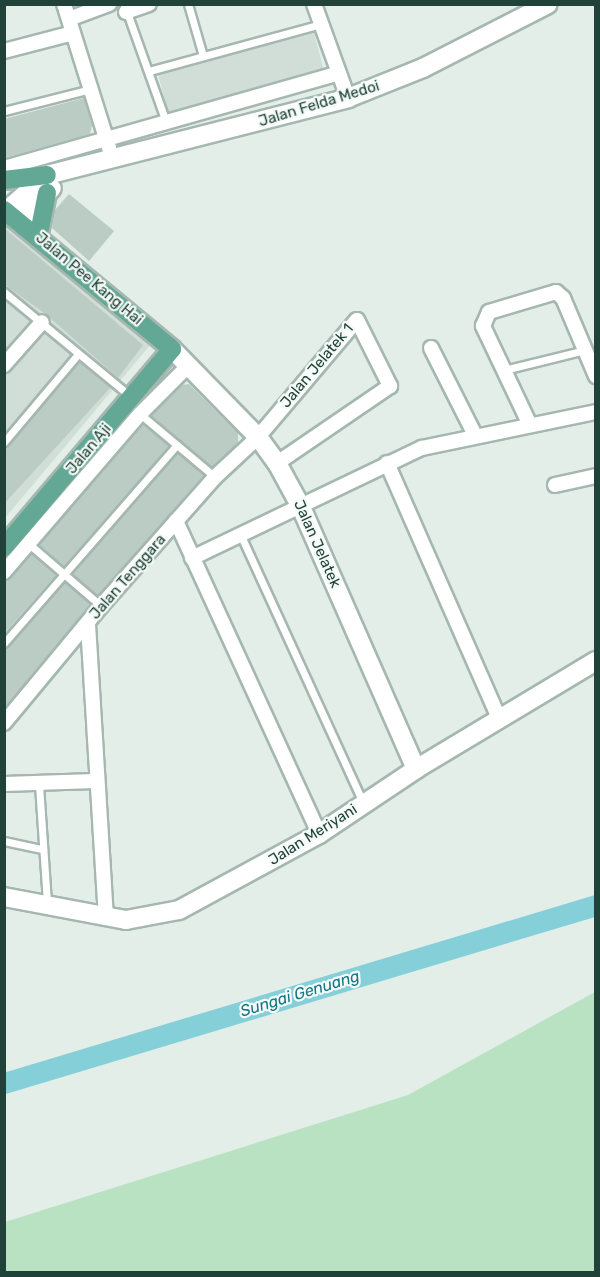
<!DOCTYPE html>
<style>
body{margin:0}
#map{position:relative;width:600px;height:1277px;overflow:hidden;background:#e3eee9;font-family:Rubik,sans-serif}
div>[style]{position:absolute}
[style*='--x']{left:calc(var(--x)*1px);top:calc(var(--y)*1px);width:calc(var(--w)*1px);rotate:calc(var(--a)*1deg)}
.built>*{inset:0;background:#d1ded8}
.green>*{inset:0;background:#b9e2c3}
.river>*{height:21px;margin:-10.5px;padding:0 10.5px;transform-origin:10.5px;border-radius:10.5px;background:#85cfd9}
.building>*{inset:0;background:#bbccc4}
.roads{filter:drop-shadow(2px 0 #a5b7b0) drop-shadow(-2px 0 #a5b7b0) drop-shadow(0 2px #a5b7b0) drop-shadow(0 -2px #a5b7b0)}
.service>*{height:7px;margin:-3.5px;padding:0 3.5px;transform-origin:3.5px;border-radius:3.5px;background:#fff}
.minor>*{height:14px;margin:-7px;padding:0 7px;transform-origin:7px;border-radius:7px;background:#fff}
.tertiary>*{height:18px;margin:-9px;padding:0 9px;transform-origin:9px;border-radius:9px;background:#fff}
.secondary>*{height:18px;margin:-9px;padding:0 9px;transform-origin:9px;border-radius:9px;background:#fff}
.primary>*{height:18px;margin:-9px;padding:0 9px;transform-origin:9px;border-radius:9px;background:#62a894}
span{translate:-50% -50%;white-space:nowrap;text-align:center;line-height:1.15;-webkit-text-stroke:4.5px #f4faf7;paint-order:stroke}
.street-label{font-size:15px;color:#204238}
.water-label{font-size:16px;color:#137685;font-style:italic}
.frame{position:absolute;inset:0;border:6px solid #204238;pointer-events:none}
</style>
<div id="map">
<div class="built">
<div style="clip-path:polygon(314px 33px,324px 71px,168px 112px,158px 74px)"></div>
<div style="clip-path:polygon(5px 220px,152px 343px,5px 518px)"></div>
</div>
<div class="green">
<div style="clip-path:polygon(595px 992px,595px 1272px,5px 1272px,5px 1222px,408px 1095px)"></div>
</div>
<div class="river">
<div style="--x:4;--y:1083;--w:618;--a:-16.73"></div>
</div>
<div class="building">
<div style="clip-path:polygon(84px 98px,92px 125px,90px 134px,4px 158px,4px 119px)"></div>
<div style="clip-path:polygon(69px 194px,114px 231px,89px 261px,52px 228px,55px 210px)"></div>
<div style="clip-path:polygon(4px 228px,143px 345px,118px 378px,47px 315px,4px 284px)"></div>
<div style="clip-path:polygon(79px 361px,111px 387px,4px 504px,4px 449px)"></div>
<div style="clip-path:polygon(189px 384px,238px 433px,238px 443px,212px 467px,151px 416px,182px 385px)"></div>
<div style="clip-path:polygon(143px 424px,169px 446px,64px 566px,39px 545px)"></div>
<div style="clip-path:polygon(178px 453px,204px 475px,98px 596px,72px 574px)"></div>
<div style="clip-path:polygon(32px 554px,56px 575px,4px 634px,4px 581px)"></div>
<div style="clip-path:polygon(65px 582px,91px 604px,4px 708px,4px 648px)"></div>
</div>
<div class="roads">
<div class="service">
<div style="--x:124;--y:4;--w:125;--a:70.4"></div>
<div style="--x:188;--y:4;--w:54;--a:73.9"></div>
<div style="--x:149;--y:71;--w:178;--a:-15.3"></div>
<div style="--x:4;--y:111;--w:89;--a:-14.3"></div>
<div style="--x:4;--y:292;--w:154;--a:39.5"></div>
<div style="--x:504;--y:370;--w:83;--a:-13.9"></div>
<div style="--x:140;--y:414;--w:98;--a:40"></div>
<div style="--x:4;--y:442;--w:115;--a:-49.9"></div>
<div style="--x:241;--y:536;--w:294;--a:65.4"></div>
<div style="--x:29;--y:544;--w:95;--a:40.7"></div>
<div style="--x:4;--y:643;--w:263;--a:-48.9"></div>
<div style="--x:39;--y:785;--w:117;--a:86.1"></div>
<div style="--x:4;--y:841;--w:40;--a:12"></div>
</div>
<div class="minor">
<div style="--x:64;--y:4;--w:151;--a:72.6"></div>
<div style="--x:314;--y:4;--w:100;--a:70.1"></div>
<div style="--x:126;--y:12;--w:24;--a:-19"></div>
<div style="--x:69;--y:19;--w:43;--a:-20.6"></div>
<div style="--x:4;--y:51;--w:71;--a:-14.6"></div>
<div style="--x:4;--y:168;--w:348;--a:-15.8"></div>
<div style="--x:431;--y:348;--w:97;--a:63.2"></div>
<div style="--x:4;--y:365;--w:57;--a:-48.5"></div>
<div style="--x:530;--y:425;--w:110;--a:-115.4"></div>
<div style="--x:483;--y:326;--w:15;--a:-67"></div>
<div style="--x:489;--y:312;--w:70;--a:-16.6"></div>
<div style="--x:556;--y:292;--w:9;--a:41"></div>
<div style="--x:563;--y:298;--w:85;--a:67.1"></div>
<div style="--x:387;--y:463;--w:279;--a:66.3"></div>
<div style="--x:555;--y:485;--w:42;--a:-12.4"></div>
<div style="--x:176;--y:521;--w:344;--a:65.4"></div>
<div style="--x:192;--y:558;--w:255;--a:-25.6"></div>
<div style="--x:422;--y:448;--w:178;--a:-11.7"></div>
<div style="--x:4;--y:572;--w:208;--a:-49.3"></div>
<div style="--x:140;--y:414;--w:68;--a:-45"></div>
<div style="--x:88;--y:624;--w:294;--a:86.5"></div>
<div style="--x:4;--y:723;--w:152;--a:-50.3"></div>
<div style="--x:101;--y:606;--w:172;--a:-48.5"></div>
<div style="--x:215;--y:477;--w:59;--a:-42.9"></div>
<div style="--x:258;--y:437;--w:153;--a:-49.8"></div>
<div style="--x:357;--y:320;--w:74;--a:63.4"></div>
<div style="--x:390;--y:386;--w:137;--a:145.7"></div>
<div style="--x:4;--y:784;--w:91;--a:-1.9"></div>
</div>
<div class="tertiary">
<div style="--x:172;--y:349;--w:123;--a:45.7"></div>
<div style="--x:258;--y:437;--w:32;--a:54"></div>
<div style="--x:277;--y:463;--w:50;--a:61.4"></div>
<div style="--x:301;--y:507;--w:286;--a:66.3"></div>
<div style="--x:4;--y:897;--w:124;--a:10.7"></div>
<div style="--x:126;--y:920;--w:54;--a:-10.7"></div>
<div style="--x:179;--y:910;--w:159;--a:-28.5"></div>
<div style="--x:319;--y:834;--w:117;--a:-33.8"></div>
<div style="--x:416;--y:769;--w:210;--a:-31"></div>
</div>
<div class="secondary">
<div style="--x:6;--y:211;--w:55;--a:-41.3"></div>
<div style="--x:47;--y:175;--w:311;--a:-14.3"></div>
<div style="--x:348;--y:98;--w:81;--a:-21.8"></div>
<div style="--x:423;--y:68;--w:140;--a:-27.1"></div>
<div style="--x:20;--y:223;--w:47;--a:-47.6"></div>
</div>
<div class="primary">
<div style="--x:4;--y:180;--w:43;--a:-6.6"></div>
<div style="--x:4;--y:210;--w:218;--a:39.6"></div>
<div style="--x:172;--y:349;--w:260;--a:130.3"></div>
<div style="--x:38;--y:238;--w:46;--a:-78.7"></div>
</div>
</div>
<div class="street-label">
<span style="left:319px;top:104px;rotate:-17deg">Jalan Felda Medoi</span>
<span style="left:89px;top:279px;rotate:40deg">Jalan Pee Kang Hai</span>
<span style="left:317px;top:366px;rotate:-50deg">Jalan Jelatek 1</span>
<span style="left:89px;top:449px;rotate:-50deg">Jalan Aji</span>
<span style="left:317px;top:544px;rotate:66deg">Jalan Jelatek</span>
<span style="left:128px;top:577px;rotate:-49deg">Jalan Tenggara</span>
<span style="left:313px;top:835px;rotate:-32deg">Jalan Meriyani</span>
</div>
<div class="water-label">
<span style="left:300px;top:994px;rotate:-17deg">Sungai Genuang</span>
</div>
<div class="frame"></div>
</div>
